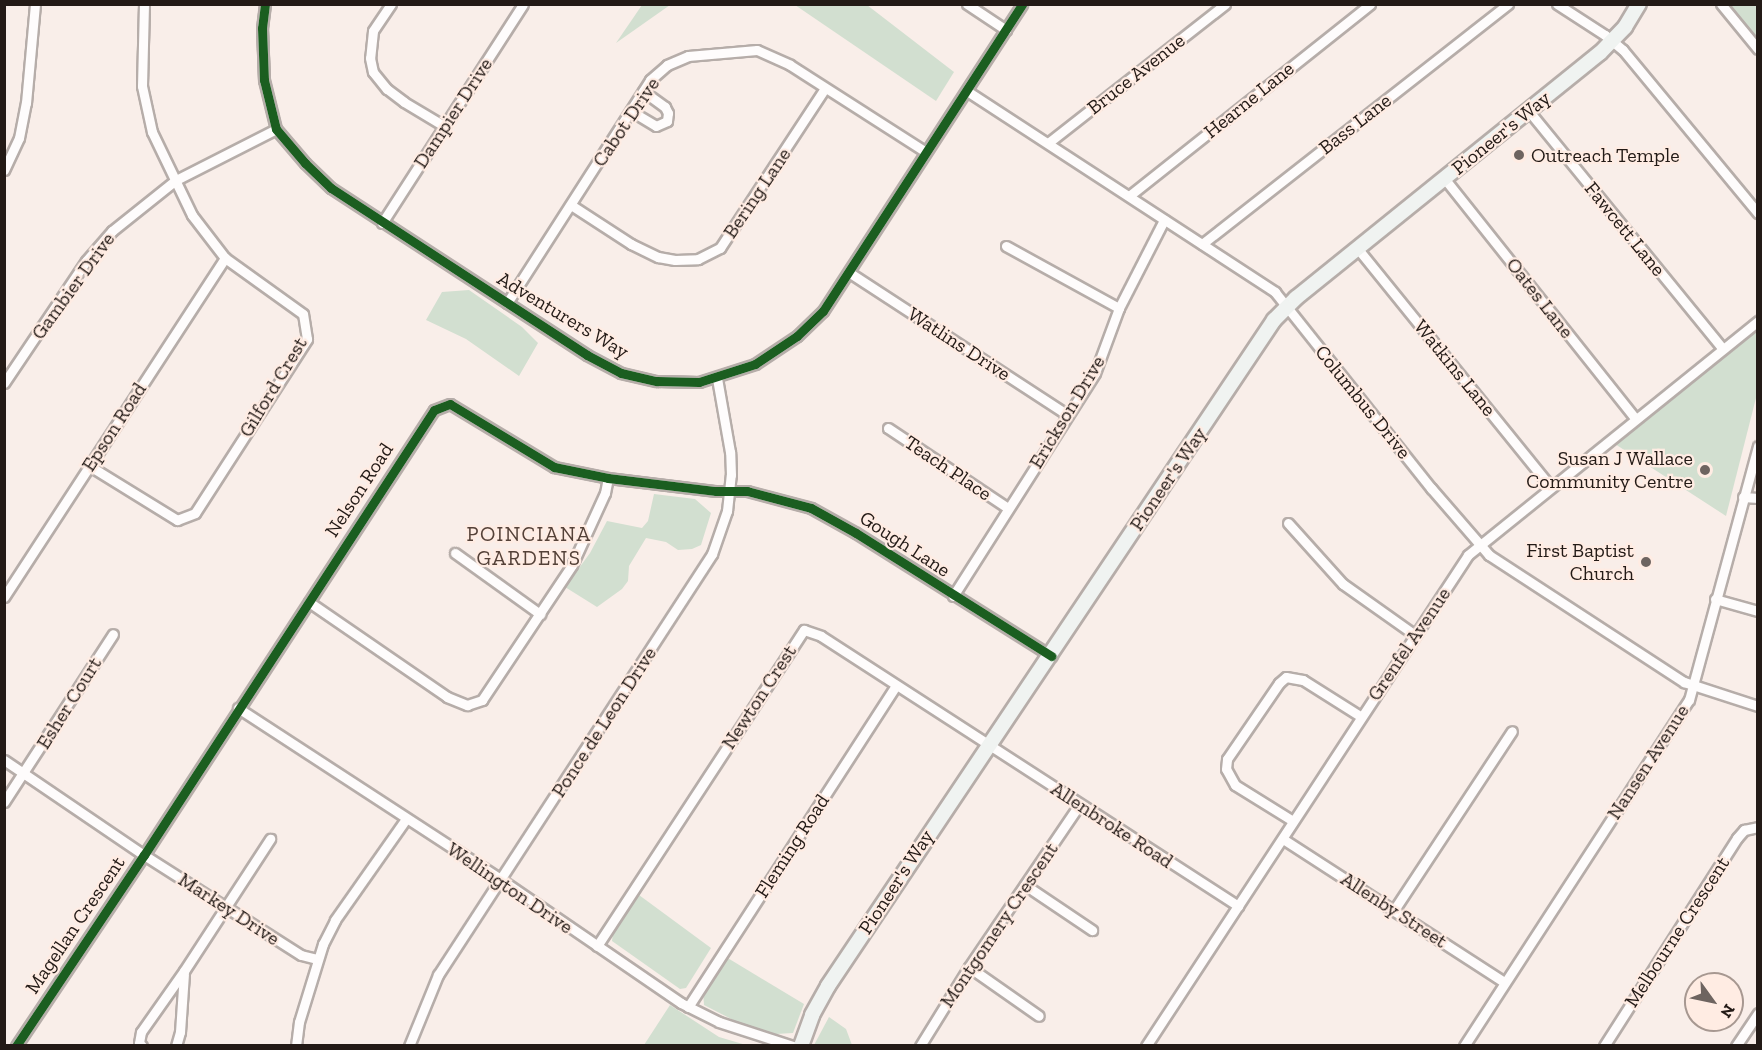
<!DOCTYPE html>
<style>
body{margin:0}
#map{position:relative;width:1762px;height:1050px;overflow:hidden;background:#f9eee9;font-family:"Zilla Slab",serif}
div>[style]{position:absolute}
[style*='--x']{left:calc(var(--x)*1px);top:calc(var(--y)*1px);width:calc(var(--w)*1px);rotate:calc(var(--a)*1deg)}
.green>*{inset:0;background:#d2dfd0}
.roads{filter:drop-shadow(2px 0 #b6ada9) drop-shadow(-2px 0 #b6ada9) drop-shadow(0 2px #b6ada9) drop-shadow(0 -2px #b6ada9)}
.street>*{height:9px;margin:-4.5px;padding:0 4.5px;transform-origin:4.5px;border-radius:4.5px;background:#fefcfc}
.secondary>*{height:14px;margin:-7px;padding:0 7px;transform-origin:7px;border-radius:7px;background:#f0f3f1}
.cycleway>*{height:9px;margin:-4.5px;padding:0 4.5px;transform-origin:4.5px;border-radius:4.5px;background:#1b5e20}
.dots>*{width:16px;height:16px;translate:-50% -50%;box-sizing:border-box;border:3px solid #ffece3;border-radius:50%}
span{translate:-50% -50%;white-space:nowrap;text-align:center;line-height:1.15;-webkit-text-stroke:4.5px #ffece3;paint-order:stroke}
.street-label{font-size:20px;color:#231a16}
.poi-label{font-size:20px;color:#231a16}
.left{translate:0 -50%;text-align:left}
.right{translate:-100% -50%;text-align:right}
.neighbourhood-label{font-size:21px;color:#544138;letter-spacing:1.5px}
.frame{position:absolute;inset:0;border:6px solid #231a16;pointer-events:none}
.north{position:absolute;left:1684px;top:972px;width:60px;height:60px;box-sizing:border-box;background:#ffece3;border:2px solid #a79891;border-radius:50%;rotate:123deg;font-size:16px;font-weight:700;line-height:24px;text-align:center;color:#231a16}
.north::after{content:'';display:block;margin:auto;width:21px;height:27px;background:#6e6460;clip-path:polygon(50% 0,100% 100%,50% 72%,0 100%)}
</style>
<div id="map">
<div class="green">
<div style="clip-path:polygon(642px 5px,670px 5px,616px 43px)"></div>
<div style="clip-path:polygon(795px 5px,867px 5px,954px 72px,936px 101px)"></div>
<div style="clip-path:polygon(1731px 5px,1757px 5px,1757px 40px)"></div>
<div style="clip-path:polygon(469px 290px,522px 327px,538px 343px,519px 376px,466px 339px,426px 320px,442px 292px)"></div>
<div style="clip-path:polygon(1757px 329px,1757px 394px,1726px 516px,1615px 444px)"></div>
<div style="clip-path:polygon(654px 494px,695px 499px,711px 513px,701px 545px,692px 549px,678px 550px,666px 542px,646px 538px,629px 566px,628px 581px,622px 589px,597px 607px,565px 587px,590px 553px,607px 521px,642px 528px,648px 521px)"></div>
<div style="clip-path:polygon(639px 895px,711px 948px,686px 988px,680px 989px,612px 941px,613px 933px)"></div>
<div style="clip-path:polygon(726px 957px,804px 1004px,793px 1033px,776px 1034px,741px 1024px,704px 1005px,703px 991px)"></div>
<div style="clip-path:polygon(670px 1005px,719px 1037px,746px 1045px,644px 1045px)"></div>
<div style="clip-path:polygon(829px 1017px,846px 1029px,852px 1045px,814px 1045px)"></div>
</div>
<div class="roads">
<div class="street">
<div style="--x:265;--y:4;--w:24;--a:97"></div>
<div style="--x:262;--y:28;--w:52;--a:87.8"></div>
<div style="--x:264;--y:80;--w:50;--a:76.2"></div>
<div style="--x:276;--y:129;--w:45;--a:49.5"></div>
<div style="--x:305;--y:163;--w:36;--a:44"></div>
<div style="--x:331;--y:188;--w:306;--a:33.1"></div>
<div style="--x:587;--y:355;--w:38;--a:28"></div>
<div style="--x:621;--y:373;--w:37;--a:13"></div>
<div style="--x:657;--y:381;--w:42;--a:1.4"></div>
<div style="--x:699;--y:382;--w:59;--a:-17.8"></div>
<div style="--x:755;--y:364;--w:50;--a:-33.7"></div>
<div style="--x:797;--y:336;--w:36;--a:-44"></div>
<div style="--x:823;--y:311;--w:366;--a:-57"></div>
<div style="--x:391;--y:4;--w:32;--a:124"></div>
<div style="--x:373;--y:31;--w:27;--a:96"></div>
<div style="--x:370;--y:58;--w:14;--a:78"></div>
<div style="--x:373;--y:72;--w:22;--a:51"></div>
<div style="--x:387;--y:89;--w:21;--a:37"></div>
<div style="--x:404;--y:102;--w:47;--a:31"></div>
<div style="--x:967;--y:4;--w:47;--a:33.7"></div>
<div style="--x:1557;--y:4;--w:57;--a:32.9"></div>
<div style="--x:1605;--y:35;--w:23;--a:40"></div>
<div style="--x:1623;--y:50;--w:212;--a:50.4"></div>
<div style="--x:1721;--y:4;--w:58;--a:50.6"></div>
<div style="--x:967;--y:91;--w:368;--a:33.1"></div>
<div style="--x:1275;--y:292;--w:251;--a:51.5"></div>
<div style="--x:1431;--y:488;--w:89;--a:49.1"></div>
<div style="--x:1489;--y:555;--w:233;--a:33.1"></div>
<div style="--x:1684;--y:682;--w:78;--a:18"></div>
<div style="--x:1528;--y:110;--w:307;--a:50.8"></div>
<div style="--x:631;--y:111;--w:29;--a:31"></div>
<div style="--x:656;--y:126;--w:12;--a:-24"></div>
<div style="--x:667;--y:121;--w:8;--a:-83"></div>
<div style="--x:668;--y:113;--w:7;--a:-117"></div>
<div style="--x:665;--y:107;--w:27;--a:-144"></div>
<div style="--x:1048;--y:143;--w:225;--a:-38.1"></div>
<div style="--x:4;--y:170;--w:35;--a:-65"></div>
<div style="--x:19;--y:138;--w:36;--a:-79"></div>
<div style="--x:26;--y:103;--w:99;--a:-84.8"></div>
<div style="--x:1444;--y:178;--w:307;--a:51.5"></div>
<div style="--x:1129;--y:196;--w:308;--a:-38.5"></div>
<div style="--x:571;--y:205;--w:72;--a:33"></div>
<div style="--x:631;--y:244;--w:30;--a:26"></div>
<div style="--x:658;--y:257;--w:17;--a:10"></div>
<div style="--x:675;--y:260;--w:23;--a:-2"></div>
<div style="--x:698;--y:259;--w:25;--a:-27"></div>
<div style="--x:720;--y:248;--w:191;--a:-56.7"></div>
<div style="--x:382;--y:223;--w:260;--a:-57.2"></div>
<div style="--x:1202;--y:244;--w:389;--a:-38.1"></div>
<div style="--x:1006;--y:246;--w:129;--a:28.8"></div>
<div style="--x:1358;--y:249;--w:306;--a:51"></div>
<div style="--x:850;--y:273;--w:260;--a:33.1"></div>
<div style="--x:507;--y:303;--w:265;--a:-57.3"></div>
<div style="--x:650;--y:80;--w:23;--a:-41"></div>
<div style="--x:667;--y:65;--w:23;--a:-23"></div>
<div style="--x:688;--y:56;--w:69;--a:-5"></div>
<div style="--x:757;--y:50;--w:36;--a:24"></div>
<div style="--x:790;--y:65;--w:161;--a:32.6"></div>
<div style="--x:4;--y:383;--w:147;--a:-56.1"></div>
<div style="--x:86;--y:261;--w:40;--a:-49"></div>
<div style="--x:112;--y:231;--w:82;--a:-38.6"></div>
<div style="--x:176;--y:180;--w:112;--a:-27"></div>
<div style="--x:888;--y:428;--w:144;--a:33.7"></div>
<div style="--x:88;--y:465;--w:105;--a:31.7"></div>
<div style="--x:177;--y:520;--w:19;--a:-21"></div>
<div style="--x:195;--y:513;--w:207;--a:-57.2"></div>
<div style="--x:307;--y:339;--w:25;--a:-99"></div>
<div style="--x:303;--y:314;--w:96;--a:-144.3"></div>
<div style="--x:225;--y:258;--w:54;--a:-127.5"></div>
<div style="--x:192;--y:215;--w:92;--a:-115.7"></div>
<div style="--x:152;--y:132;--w:47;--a:-102.3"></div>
<div style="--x:142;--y:86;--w:82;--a:-88.6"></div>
<div style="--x:1743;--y:497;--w:15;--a:4"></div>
<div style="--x:1288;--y:523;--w:82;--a:48"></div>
<div style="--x:1343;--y:584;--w:88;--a:35.3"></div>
<div style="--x:455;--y:553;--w:105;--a:35.7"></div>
<div style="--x:953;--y:596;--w:264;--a:-57.5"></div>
<div style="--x:1095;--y:373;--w:69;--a:-69.7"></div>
<div style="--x:1119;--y:308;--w:99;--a:-62.9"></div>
<div style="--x:4;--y:597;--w:405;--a:-56.9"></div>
<div style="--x:1715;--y:599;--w:45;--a:15.6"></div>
<div style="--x:309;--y:602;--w:168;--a:34.5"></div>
<div style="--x:447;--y:697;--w:22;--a:22"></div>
<div style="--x:467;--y:705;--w:16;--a:-18"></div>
<div style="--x:482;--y:700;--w:162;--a:-56.3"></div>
<div style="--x:572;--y:565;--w:79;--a:-65.4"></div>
<div style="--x:605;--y:493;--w:15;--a:-79"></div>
<div style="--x:238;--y:708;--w:313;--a:33.1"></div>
<div style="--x:500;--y:879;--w:219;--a:34.4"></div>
<div style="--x:681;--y:1003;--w:42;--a:26.6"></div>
<div style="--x:719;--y:1022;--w:78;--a:18"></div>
<div style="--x:4;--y:760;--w:169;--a:34.2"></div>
<div style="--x:144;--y:855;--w:186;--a:32.5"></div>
<div style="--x:301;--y:955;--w:16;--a:14"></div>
<div style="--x:4;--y:802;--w:200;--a:-57"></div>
<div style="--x:1293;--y:821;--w:68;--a:-148.2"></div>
<div style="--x:1235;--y:785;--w:18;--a:-119"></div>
<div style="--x:1226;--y:769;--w:10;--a:-84"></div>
<div style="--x:1227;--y:759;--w:92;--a:-55.6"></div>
<div style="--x:1279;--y:683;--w:9;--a:-41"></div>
<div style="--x:1286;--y:677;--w:17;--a:10"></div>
<div style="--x:1303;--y:680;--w:67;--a:32.3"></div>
<div style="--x:1283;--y:839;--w:263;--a:32.9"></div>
<div style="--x:1025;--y:885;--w:81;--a:33.9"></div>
<div style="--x:1394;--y:910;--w:214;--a:-56.6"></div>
<div style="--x:597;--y:946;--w:378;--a:-56.8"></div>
<div style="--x:804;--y:630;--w:18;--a:19"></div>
<div style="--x:821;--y:636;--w:497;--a:32.9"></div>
<div style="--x:969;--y:967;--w:85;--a:35"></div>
<div style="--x:688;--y:1007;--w:382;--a:-57.1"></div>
<div style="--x:16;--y:1046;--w:230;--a:-56.2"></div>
<div style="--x:144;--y:855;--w:531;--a:-56.91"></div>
<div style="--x:434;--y:410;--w:17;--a:-21"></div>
<div style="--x:450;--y:404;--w:122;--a:31.2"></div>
<div style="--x:554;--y:467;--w:55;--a:11.5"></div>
<div style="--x:608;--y:478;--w:109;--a:6.9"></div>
<div style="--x:716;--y:491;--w:31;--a:0"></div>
<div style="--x:747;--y:491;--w:66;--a:14.9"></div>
<div style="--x:811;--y:508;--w:51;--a:29.1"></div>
<div style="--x:856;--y:533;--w:231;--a:32.2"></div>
<div style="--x:142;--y:1046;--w:4;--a:-135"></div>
<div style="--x:139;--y:1043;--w:11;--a:-80"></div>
<div style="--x:141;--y:1032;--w:75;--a:-54.8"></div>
<div style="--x:184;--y:971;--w:158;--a:-56.9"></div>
<div style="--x:176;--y:1046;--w:15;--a:-74"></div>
<div style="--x:180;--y:1032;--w:58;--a:-86.1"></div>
<div style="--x:296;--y:1046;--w:24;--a:-83"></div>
<div style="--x:299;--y:1022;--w:82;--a:-72.9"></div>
<div style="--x:323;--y:944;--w:27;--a:-63"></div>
<div style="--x:335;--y:920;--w:123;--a:-54.9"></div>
<div style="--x:409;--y:1046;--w:77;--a:-67.8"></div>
<div style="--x:438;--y:975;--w:502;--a:-56.94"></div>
<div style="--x:712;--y:554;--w:46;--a:-70.8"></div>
<div style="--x:727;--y:511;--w:36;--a:-84"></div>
<div style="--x:731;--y:475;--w:23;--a:-92"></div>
<div style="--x:730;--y:452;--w:75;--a:-100"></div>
<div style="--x:920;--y:1046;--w:93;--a:-58.2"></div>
<div style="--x:969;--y:967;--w:196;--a:-55.8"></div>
<div style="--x:1146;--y:1046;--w:587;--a:-56.74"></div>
<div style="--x:1468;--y:555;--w:373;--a:-38.9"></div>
<div style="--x:1464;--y:1046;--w:413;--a:-57"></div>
<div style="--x:1689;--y:700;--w:263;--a:-74.8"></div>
<div style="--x:1604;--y:1046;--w:247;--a:-57.4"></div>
<div style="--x:1737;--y:838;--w:11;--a:-49"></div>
<div style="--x:1744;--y:830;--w:14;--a:-12"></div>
<div style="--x:1736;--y:1046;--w:40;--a:-56"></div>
</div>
<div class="secondary">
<div style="--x:801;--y:1046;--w:33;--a:-70"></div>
<div style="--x:812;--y:1015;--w:33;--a:-61"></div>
<div style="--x:828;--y:986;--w:802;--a:-56.19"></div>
<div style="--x:1274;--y:320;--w:31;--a:-45"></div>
<div style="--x:1296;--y:298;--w:390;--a:-38.9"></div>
<div style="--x:1600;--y:53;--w:36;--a:-46"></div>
<div style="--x:1625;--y:27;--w:27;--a:-59"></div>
</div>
</div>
<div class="cycleway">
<div style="--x:265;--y:4;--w:24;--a:97"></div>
<div style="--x:262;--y:28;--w:52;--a:87.8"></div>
<div style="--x:264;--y:80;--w:50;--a:76.2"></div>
<div style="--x:276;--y:129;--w:45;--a:49.5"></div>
<div style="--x:305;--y:163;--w:36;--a:44"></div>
<div style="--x:331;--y:188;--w:306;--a:33.1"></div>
<div style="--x:587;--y:355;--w:38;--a:28"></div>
<div style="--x:621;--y:373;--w:37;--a:13"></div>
<div style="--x:657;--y:381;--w:42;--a:1.4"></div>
<div style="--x:699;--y:382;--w:59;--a:-17.8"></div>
<div style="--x:755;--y:364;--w:50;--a:-33.7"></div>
<div style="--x:797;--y:336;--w:36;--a:-44"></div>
<div style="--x:823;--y:311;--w:366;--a:-57"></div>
<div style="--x:16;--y:1046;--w:230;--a:-56.2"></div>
<div style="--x:144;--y:855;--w:531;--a:-56.91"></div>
<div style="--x:434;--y:410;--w:17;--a:-21"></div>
<div style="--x:450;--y:404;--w:122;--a:31.2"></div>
<div style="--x:554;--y:467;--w:55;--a:11.5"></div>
<div style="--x:608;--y:478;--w:109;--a:6.9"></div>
<div style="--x:716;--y:491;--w:31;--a:0"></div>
<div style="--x:747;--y:491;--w:66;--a:14.9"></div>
<div style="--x:811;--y:508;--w:51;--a:29.1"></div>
<div style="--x:856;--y:533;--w:231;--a:32.2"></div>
</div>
<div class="dots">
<div style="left:1519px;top:155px;background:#6e6460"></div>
<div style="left:1705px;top:470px;background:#6e6460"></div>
<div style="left:1646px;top:562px;background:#6e6460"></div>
</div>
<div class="street-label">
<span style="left:1136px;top:74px;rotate:-38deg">Bruce Avenue</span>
<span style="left:1249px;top:100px;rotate:-39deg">Hearne Lane</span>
<span style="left:453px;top:113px;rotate:-57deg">Dampier Drive</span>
<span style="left:626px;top:122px;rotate:-56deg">Cabot Drive</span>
<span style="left:1355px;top:124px;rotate:-38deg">Bass Lane</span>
<span style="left:1501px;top:133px;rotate:-39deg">Pioneer's Way</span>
<span style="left:757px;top:193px;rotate:-56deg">Bering Lane</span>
<span style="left:1625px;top:229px;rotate:51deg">Fawcett Lane</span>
<span style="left:73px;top:286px;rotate:-54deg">Gambier Drive</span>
<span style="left:1540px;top:298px;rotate:52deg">Oates Lane</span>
<span style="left:563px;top:315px;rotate:31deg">Adventurers Way</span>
<span style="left:959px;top:344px;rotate:33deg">Watlins Drive</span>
<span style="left:1455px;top:368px;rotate:51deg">Watkins Lane</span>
<span style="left:273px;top:387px;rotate:-59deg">Gilford Crest</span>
<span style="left:1363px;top:402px;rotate:51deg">Columbus Drive</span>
<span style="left:1067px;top:412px;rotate:-59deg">Erickson Drive</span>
<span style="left:114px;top:427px;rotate:-57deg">Epson Road</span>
<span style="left:948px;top:468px;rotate:34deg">Teach Place</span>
<span style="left:1168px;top:479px;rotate:-56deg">Pioneer's Way</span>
<span style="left:359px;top:490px;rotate:-57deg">Nelson Road</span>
<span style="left:905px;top:544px;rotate:33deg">Gough Lane</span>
<span style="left:1409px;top:644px;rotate:-56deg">Grenfel Avenue</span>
<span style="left:759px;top:697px;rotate:-57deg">Newton Crest</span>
<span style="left:69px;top:703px;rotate:-58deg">Esher Court</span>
<span style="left:604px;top:722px;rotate:-57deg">Ponce de Leon Drive</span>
<span style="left:1648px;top:762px;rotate:-57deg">Nansen Avenue</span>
<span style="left:1112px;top:825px;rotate:33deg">Allenbroke Road</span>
<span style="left:792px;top:846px;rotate:-57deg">Fleming Road</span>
<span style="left:896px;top:882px;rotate:-57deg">Pioneer's Way</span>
<span style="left:510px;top:888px;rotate:34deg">Wellington Drive</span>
<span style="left:229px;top:909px;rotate:33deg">Markey Drive</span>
<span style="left:1394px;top:910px;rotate:33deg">Allenby Street</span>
<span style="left:75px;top:925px;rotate:-56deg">Magellan Crescent</span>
<span style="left:999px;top:925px;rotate:-56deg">Montgomery Crescent</span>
<span style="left:1677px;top:932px;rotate:-57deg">Melbourne Crescent</span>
</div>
<div class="poi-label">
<span class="left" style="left:1531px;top:155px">Outreach Temple</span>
<span class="right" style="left:1693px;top:470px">Susan J Wallace<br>Community Centre</span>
<span class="right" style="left:1634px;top:562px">First Baptist<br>Church</span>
</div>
<div class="neighbourhood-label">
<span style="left:529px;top:546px">POINCIANA<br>GARDENS</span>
</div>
<div class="frame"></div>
<div class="north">N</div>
</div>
